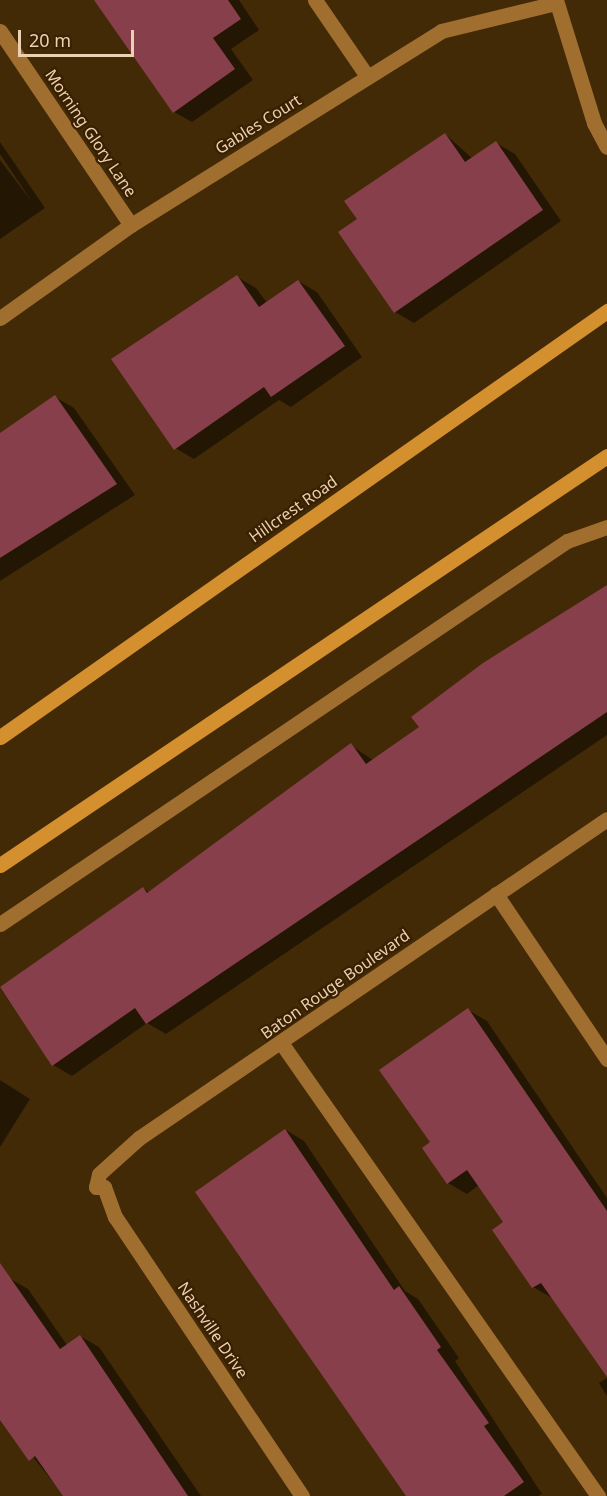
<!DOCTYPE html>
<style>
body{margin:0}
#map{position:relative;width:607px;height:1496px;overflow:hidden;background:#432a07;font-family:"Noto Sans",sans-serif}
div>[style]{position:absolute}
[style*='--x']{left:calc(var(--x)*1px);top:calc(var(--y)*1px);width:calc(var(--w)*1px);rotate:calc(var(--a)*1deg)}
.shadow>*{inset:0;background:#0007}
.building>*{inset:0;background:#883f4c}
.minor>*{height:15px;margin:-7.5px;padding:0 7.5px;transform-origin:7.5px;border-radius:7.5px;background:#a06f30}
.major>*{height:15px;margin:-7.5px;padding:0 7.5px;transform-origin:7.5px;border-radius:7.5px;background:#d48f2f}
span{translate:-50% -50%;white-space:nowrap;text-align:center;line-height:1.15;-webkit-text-stroke:4.5px #382000;paint-order:stroke}
.street-label{font-size:16px;color:#ebd0b2}
.scale{position:absolute;left:18px;top:30px;width:116px;height:27px;box-sizing:border-box;border:3px solid #ebd0b2;border-top:0;padding-left:8px;font-size:18px;line-height:21px;white-space:nowrap;color:#ebd0b2;-webkit-text-stroke:4px #382000;paint-order:stroke}
</style>
<div id="map">
<div class="shadow">
<div style="clip-path:polygon(96px 0,239px 0,259px 30px,231px 49px,253px 80px,192px 122px,174px 112px)"></div>
<div style="clip-path:polygon(445px 134px,473px 159px,496px 143px,515px 154px,561px 221px,414px 323px,395px 312px)"></div>
<div style="clip-path:polygon(0 142px,45px 208px,0 239px,0 160px,32px 202px,0 154px)"></div>
<div style="clip-path:polygon(237px 277px,256px 288px,267px 303px,298px 281px,317px 292px,362px 357px,291px 407px,279px 400px,194px 459px,175px 448px)"></div>
<div style="clip-path:polygon(55px 397px,74px 408px,135px 495px,0 581px,0 436px)"></div>
<div style="clip-path:polygon(607px 585px,607px 735px,166px 1034px,147px 1023px,72px 1076px,53px 1065px,0 988px,143px 888px,150px 893px,351px 745px,374px 761px,421px 728px,484px 664px)"></div>
<div style="clip-path:polygon(468px 1010px,487px 1021px,607px 1198px,607px 1375px,552px 1298px,533px 1287px,494px 1231px,505px 1223px,479px 1185px,467px 1194px,448px 1183px,432px 1143px)"></div>
<div style="clip-path:polygon(0 1080px,30px 1099px,0 1147px)"></div>
<div style="clip-path:polygon(286px 1130px,304px 1141px,405px 1291px,418px 1299px,459px 1358px,455px 1361px,542px 1494px,538px 1496px,408px 1496px)"></div>
<div style="clip-path:polygon(9px 1278px,28px 1289px,67px 1345px,80px 1336px,99px 1347px,201px 1496px,64px 1496px,0 1415px,0 1284px)"></div>
<div style="clip-path:polygon(607px 1378px,607px 1396px,599px 1383px)"></div>
</div>
<div class="building">
<div style="clip-path:polygon(94px 0,228px 0,241px 19px,213px 38px,235px 69px,173px 113px)"></div>
<div style="clip-path:polygon(445px 133px,465px 162px,496px 141px,543px 210px,394px 313px,338px 232px,357px 219px,344px 201px)"></div>
<div style="clip-path:polygon(237px 275px,259px 307px,298px 280px,345px 346px,271px 397px,264px 387px,174px 450px,111px 359px)"></div>
<div style="clip-path:polygon(55px 395px,117px 484px,0 558px,0 433px)"></div>
<div style="clip-path:polygon(607px 585px,607px 712px,146px 1024px,135px 1008px,52px 1066px,0 987px,143px 887px,147px 893px,351px 743px,366px 764px,419px 727px,411px 717px,483px 663px)"></div>
<div style="clip-path:polygon(468px 1008px,607px 1211px,607px 1377px,541px 1283px,532px 1288px,492px 1230px,503px 1222px,467px 1170px,447px 1184px,422px 1148px,430px 1142px,379px 1070px)"></div>
<div style="clip-path:polygon(285px 1129px,394px 1290px,399px 1286px,441px 1347px,437px 1350px,489px 1423px,484px 1426px,524px 1482px,504px 1496px,406px 1496px,195px 1192px)"></div>
<div style="clip-path:polygon(0 1263px,60px 1349px,80px 1335px,188px 1496px,63px 1496px,35px 1456px,29px 1461px,0 1420px)"></div>
</div>
<div class="minor">
<div style="--x:315;--y:0;--w:92;--a:55.6"></div>
<div style="--x:556;--y:0;--w:129;--a:72.8"></div>
<div style="--x:594;--y:123;--w:27;--a:62"></div>
<div style="--x:0;--y:31;--w:234;--a:56"></div>
<div style="--x:0;--y:318;--w:161;--a:-35.4"></div>
<div style="--x:131;--y:225;--w:366;--a:-32"></div>
<div style="--x:441;--y:31;--w:118;--a:-13.7"></div>
<div style="--x:496;--y:894;--w:199;--a:56.1"></div>
<div style="--x:0;--y:924;--w:684;--a:-34.04"></div>
<div style="--x:567;--y:541;--w:42;--a:-19.3"></div>
<div style="--x:282;--y:1044;--w:552;--a:55.04"></div>
<div style="--x:302;--y:1496;--w:336;--a:-123.8"></div>
<div style="--x:115;--y:1217;--w:32;--a:-110"></div>
<div style="--x:104;--y:1187;--w:8;--a:180"></div>
<div style="--x:96;--y:1187;--w:13;--a:-77"></div>
<div style="--x:99;--y:1174;--w:54;--a:-42"></div>
<div style="--x:139;--y:1138;--w:566;--a:-34.28"></div>
</div>
<div class="major">
<div style="--x:0;--y:737;--w:742;--a:-35.06"></div>
<div style="--x:0;--y:865;--w:732;--a:-33.97"></div>
</div>
<div class="street-label">
<span style="left:258px;top:124px;rotate:-32deg">Gables Court</span>
<span style="left:91px;top:133px;rotate:56deg">Morning Glory Lane</span>
<span style="left:293px;top:509px;rotate:-35deg">Hillcrest Road</span>
<span style="left:335px;top:984px;rotate:-35deg">Baton Rouge Boulevard</span>
<span style="left:213px;top:1330px;rotate:56deg">Nashville Drive</span>
</div>
<div class="scale">20 m</div>
</div>
